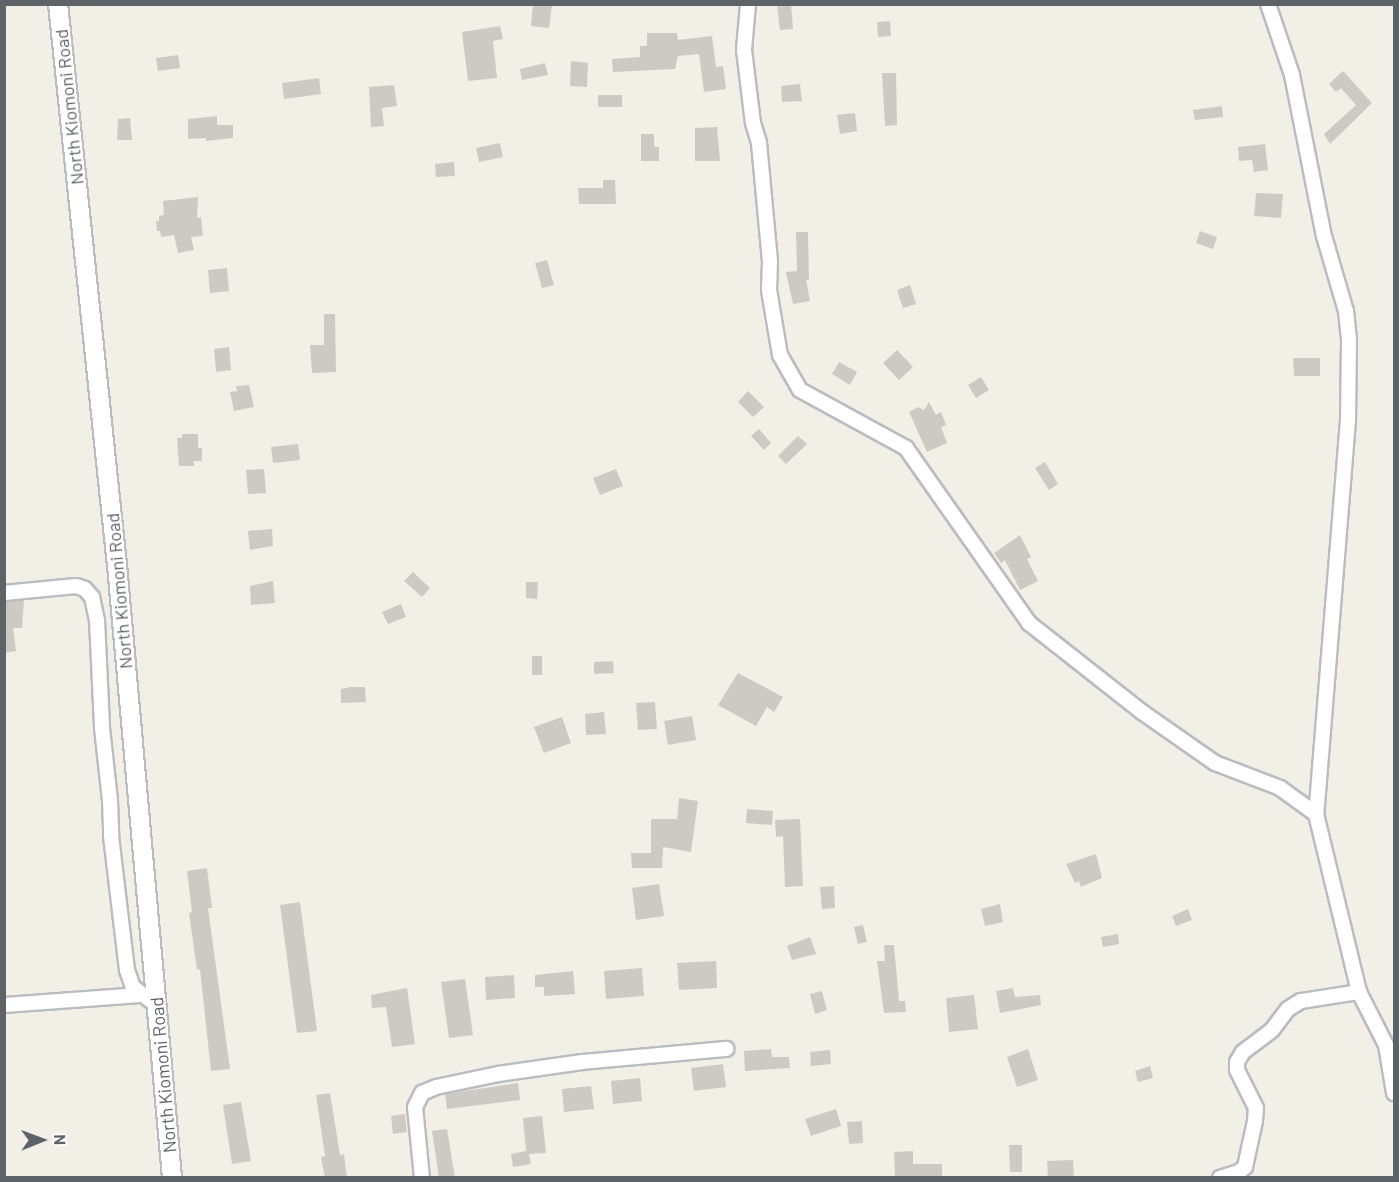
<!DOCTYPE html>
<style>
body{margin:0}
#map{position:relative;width:1399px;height:1182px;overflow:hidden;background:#f2efe7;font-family:Barlow,sans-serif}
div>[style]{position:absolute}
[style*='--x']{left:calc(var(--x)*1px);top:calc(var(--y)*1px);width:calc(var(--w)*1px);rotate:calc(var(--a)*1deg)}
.building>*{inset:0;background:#cdcac4}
.roads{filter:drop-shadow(2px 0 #b9bcc1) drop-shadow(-2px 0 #b9bcc1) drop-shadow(0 2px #b9bcc1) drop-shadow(0 -2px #b9bcc1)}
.minor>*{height:14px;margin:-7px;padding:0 7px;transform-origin:7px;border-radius:7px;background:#fff}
.secondary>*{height:18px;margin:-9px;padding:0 9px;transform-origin:9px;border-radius:9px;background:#fff}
span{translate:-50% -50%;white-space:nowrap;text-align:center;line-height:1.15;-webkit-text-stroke:4.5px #fff;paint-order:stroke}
.street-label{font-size:18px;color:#5e6368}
.frame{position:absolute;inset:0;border:6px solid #5e6368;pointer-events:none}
.north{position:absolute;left:12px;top:1110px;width:60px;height:60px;-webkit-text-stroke:4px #fff;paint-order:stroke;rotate:89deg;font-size:16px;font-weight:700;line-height:24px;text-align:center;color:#5e6368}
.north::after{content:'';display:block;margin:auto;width:21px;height:27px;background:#5e6368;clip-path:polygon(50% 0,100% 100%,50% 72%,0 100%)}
</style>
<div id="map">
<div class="building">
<div style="clip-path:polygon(533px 4px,552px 4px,549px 28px,531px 26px)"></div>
<div style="clip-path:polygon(777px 4px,791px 4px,793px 29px,780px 30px)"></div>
<div style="clip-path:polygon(890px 21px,891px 36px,878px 37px,877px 22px)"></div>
<div style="clip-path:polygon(500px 26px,503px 39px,493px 41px,497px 78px,468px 81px,462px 32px)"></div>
<div style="clip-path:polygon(647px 33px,677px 33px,678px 40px,712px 36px,716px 67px,723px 66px,726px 89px,704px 92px,699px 54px,678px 56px,675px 69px,613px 72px,612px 59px,640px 57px,640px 46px,647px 46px)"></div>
<div style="clip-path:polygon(178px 55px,180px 68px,158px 71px,156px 58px)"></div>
<div style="clip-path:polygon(571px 61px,588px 63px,587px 87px,570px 86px)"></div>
<div style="clip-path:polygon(545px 63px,548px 75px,522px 80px,520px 69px)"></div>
<div style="clip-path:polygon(1343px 71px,1372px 103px,1330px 144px,1324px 134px,1356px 105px,1341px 88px,1336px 92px,1329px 84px)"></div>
<div style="clip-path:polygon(882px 73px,896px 73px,897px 125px,885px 126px)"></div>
<div style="clip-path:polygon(319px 78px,321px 94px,284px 99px,282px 83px)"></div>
<div style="clip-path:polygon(800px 84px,802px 101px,782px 102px,781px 86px)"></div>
<div style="clip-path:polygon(394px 85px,397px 106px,382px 108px,384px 126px,371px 127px,369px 87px)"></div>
<div style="clip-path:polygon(598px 95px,622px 95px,622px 107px,598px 107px)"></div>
<div style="clip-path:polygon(1222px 106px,1223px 117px,1195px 120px,1193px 110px)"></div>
<div style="clip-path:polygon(855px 113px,857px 131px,840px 134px,837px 115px)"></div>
<div style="clip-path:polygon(217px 116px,217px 125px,233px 125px,233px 138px,206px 141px,206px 138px,188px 139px,188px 119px)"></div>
<div style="clip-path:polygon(130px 118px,132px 140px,117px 140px,118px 119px)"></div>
<div style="clip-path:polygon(717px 127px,720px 161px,695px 161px,695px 128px)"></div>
<div style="clip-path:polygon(641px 134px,654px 134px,654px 147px,659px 147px,659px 161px,641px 161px)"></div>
<div style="clip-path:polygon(500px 143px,503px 157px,479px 162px,476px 148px)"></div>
<div style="clip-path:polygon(1265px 144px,1268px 170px,1254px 172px,1252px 160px,1239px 161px,1238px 147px)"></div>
<div style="clip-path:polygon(454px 162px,455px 176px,436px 177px,435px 164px)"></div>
<div style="clip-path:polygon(603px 180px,615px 180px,616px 204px,579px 204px,578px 188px,603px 188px)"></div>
<div style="clip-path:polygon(1256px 193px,1283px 194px,1281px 218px,1254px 216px)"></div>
<div style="clip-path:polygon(198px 197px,197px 218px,201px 217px,203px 236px,191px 237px,194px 250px,178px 253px,174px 235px,161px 237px,160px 231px,157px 231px,156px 221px,159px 221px,159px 216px,164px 215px,163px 201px)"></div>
<div style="clip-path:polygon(1200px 231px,1217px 237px,1213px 249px,1196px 243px)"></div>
<div style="clip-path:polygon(796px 232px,808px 232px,809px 280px,806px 280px,810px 301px,793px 304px,786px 272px,797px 271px)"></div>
<div style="clip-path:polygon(547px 260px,554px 285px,542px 288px,535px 263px)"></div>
<div style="clip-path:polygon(227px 268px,229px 291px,210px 293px,208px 270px)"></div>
<div style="clip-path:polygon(910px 285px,916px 304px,903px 308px,897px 290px)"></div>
<div style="clip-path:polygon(324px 314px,335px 314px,336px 372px,312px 373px,310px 345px,324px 345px)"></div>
<div style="clip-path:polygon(229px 347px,231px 370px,216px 372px,214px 349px)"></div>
<div style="clip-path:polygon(897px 350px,913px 367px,899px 380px,883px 363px)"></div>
<div style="clip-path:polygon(1293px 358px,1320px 358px,1320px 376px,1294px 376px)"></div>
<div style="clip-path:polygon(839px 362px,857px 372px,850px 385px,832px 374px)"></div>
<div style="clip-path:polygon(981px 377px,989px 390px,976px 398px,968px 385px)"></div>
<div style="clip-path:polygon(249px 385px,254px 407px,234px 411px,230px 392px,237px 391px,236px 386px)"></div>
<div style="clip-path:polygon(748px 391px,764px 407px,753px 417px,738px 402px)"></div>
<div style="clip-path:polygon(929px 402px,936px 415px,941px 412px,946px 425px,941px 427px,947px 443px,927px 452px,909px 412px,918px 407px,924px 410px)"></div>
<div style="clip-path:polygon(759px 429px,771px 443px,764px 450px,751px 436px)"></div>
<div style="clip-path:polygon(182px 434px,198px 434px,198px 448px,202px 448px,202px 461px,194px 461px,194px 466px,179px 466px,177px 438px,182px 438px)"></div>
<div style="clip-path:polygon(798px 436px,807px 444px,786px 464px,778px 456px)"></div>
<div style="clip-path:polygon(298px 444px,300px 460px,273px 463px,271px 447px)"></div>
<div style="clip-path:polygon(1045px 462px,1058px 484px,1049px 490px,1035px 468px)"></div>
<div style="clip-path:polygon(264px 469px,266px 493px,248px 494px,246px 470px)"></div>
<div style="clip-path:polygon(616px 469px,623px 486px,600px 495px,593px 478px)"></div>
<div style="clip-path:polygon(272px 529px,273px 546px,250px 550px,248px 531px)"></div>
<div style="clip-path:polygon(1020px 535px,1031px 557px,1027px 559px,1038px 581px,1020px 590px,1005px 560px,1001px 563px,994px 553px)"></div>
<div style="clip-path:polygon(413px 572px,430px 588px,422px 597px,404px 581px)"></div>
<div style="clip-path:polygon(273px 581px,275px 603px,251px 605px,250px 586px)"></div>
<div style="clip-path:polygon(526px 582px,538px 582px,537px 599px,526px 598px)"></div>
<div style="clip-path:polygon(24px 600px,22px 628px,13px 628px,16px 651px,4px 653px,4px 602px)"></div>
<div style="clip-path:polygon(401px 604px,406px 617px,388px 624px,382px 612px)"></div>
<div style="clip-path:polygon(532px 656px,542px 656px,542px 675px,532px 675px)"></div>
<div style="clip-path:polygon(613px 661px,614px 673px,594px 674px,594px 662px)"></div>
<div style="clip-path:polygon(738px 673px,783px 697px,774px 712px,767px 707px,756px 726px,718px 705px)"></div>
<div style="clip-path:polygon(351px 687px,365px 687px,366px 702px,341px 703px,341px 689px)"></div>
<div style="clip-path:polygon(655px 702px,657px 729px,638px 730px,636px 703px)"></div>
<div style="clip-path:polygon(604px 712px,606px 734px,586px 735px,585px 714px)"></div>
<div style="clip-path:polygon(692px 716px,696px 740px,668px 745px,664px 721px)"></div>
<div style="clip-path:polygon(562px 717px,571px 743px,544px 753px,534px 727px)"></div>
<div style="clip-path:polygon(679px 798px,698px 801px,691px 852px,663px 847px,662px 868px,632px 868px,631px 853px,651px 853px,651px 819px,677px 819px)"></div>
<div style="clip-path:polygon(747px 809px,773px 811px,772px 825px,746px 823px)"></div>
<div style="clip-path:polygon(800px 819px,803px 886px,785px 887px,783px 836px,776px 837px,775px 820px)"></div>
<div style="clip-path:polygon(1096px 854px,1102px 878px,1081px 887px,1079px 881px,1075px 883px,1066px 864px)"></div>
<div style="clip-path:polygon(207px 868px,212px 908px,208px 908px,230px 1069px,211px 1071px,200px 969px,197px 970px,189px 913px,192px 912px,187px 871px)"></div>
<div style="clip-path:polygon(659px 884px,664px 916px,636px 920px,632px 888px)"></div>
<div style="clip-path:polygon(834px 886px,835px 908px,822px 909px,820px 887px)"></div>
<div style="clip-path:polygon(300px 902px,317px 1031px,297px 1033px,280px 905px)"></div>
<div style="clip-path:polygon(1000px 904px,1003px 922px,985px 926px,981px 909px)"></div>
<div style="clip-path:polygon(1188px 909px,1192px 920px,1176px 926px,1172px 916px)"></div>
<div style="clip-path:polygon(863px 925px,867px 942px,858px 944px,854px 927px)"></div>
<div style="clip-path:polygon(1118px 934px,1119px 944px,1103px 947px,1101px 937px)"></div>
<div style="clip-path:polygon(810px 937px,816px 954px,792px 960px,787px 946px)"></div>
<div style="clip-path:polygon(884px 945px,894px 945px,899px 1001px,905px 1001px,906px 1012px,884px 1013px,877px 961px,885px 961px)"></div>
<div style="clip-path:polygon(716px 961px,717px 988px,679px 990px,677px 963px)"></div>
<div style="clip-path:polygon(642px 968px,644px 996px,606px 999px,604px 971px)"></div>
<div style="clip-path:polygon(573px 971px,575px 994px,544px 996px,544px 987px,535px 987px,535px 975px)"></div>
<div style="clip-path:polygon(514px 975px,515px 998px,486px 1000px,485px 977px)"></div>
<div style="clip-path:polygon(465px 979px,473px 1035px,449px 1038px,441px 982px)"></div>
<div style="clip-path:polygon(407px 988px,415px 1044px,392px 1047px,386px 1007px,372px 1008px,371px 995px)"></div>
<div style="clip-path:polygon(1013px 988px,1015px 997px,1040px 995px,1041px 1005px,1000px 1013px,996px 991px)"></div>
<div style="clip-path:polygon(822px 991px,827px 1010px,815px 1014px,810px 994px)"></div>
<div style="clip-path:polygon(974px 995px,978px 1029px,949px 1032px,946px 998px)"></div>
<div style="clip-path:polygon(771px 1049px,772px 1057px,789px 1057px,790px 1068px,745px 1071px,744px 1051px)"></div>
<div style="clip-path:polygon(1028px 1049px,1038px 1080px,1017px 1087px,1007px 1057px)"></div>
<div style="clip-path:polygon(830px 1050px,831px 1064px,811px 1066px,810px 1052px)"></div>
<div style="clip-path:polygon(723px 1064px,726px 1087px,694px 1091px,691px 1068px)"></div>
<div style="clip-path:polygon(1150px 1066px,1153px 1078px,1138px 1082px,1135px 1071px)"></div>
<div style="clip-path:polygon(640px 1078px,642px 1101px,613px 1104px,611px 1081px)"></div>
<div style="clip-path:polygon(518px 1083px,520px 1100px,447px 1109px,445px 1094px)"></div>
<div style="clip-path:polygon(591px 1086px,594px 1109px,564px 1112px,562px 1089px)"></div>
<div style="clip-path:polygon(330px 1093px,340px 1155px,344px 1154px,347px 1178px,325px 1178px,321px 1157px,325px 1156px,316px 1095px)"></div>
<div style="clip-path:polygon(241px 1102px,251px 1161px,232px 1164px,223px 1105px)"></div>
<div style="clip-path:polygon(836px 1109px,841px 1126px,811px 1136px,805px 1119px)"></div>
<div style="clip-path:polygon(405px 1114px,407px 1132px,393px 1134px,391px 1116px)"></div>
<div style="clip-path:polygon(542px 1116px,546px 1153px,529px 1154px,531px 1164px,513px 1167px,511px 1154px,526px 1151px,523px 1118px)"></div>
<div style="clip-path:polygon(862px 1121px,863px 1143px,849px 1144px,847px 1122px)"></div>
<div style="clip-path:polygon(447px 1129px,455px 1178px,439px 1178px,432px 1131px)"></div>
<div style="clip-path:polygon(1009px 1145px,1022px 1145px,1022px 1172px,1010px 1172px)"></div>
<div style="clip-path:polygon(913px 1151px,913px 1164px,942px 1164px,942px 1178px,895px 1178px,894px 1152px)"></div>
<div style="clip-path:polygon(1073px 1160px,1074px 1178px,1048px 1178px,1047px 1161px)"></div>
</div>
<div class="roads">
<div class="minor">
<div style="--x:748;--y:4;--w:46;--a:95"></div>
<div style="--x:744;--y:50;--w:74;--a:83"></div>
<div style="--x:753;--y:123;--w:21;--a:73"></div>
<div style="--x:759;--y:143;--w:120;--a:84.7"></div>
<div style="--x:770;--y:262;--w:28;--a:92"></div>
<div style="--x:769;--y:290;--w:66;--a:80.4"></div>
<div style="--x:780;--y:355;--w:40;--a:60.3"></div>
<div style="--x:800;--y:390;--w:121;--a:28.7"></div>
<div style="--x:906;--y:448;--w:214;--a:54.9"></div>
<div style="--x:1029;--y:623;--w:144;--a:38.2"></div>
<div style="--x:1142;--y:712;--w:89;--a:34.9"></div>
<div style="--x:1215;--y:763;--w:70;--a:21"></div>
<div style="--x:1280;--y:788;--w:44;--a:35.8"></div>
<div style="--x:1268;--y:4;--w:75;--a:71.3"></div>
<div style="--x:1292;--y:75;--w:164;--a:78.8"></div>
<div style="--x:1324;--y:236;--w:78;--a:73.7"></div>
<div style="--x:1346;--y:311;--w:30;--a:84"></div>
<div style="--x:1349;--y:341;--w:79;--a:90.7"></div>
<div style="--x:1348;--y:420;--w:395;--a:94.6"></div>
<div style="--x:1316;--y:814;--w:183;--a:76.4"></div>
<div style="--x:1359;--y:992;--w:59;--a:63"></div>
<div style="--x:1386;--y:1045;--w:49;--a:80.5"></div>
<div style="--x:4;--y:593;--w:72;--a:-5.6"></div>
<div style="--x:76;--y:586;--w:9;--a:18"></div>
<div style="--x:85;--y:589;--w:11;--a:49"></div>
<div style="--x:92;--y:597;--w:24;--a:78"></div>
<div style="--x:97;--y:620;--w:108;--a:87.3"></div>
<div style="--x:102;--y:728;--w:72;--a:83.7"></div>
<div style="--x:110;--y:800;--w:36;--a:88"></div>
<div style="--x:111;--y:836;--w:135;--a:83.2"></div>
<div style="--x:127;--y:970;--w:18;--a:71"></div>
<div style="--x:133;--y:987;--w:31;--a:38"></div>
<div style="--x:4;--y:1005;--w:136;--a:-4.2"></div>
<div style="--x:422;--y:1178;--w:71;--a:-95.6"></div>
<div style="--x:415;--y:1107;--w:16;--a:-63"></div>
<div style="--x:422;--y:1093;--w:15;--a:-23"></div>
<div style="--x:436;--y:1087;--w:63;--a:-11.8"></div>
<div style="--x:498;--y:1074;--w:85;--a:-8.1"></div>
<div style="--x:582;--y:1062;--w:145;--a:-5.2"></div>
<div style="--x:1220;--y:1178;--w:20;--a:-18"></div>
<div style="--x:1239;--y:1172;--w:8;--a:-40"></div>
<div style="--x:1245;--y:1167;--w:47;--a:-77.7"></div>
<div style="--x:1255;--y:1121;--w:13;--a:-86"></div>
<div style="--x:1256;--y:1108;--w:42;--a:-116.6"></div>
<div style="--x:1237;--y:1070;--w:8;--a:-90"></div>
<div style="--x:1237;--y:1062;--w:12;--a:-59"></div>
<div style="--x:1243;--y:1052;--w:36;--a:-37"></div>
<div style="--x:1272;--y:1030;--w:26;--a:-53"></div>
<div style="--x:1288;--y:1009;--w:15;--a:-32"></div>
<div style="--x:1301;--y:1001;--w:59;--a:-8.8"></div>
</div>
<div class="secondary">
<div style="--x:58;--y:4;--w:564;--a:84"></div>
<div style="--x:117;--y:565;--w:615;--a:84.87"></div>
</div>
</div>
<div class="street-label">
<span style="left:69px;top:107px;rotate:-96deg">North Kiomoni Road</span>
<span style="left:119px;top:591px;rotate:-95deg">North Kiomoni Road</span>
<span style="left:163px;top:1075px;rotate:-95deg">North Kiomoni Road</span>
</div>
<div class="frame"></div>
<div class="north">N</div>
</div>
